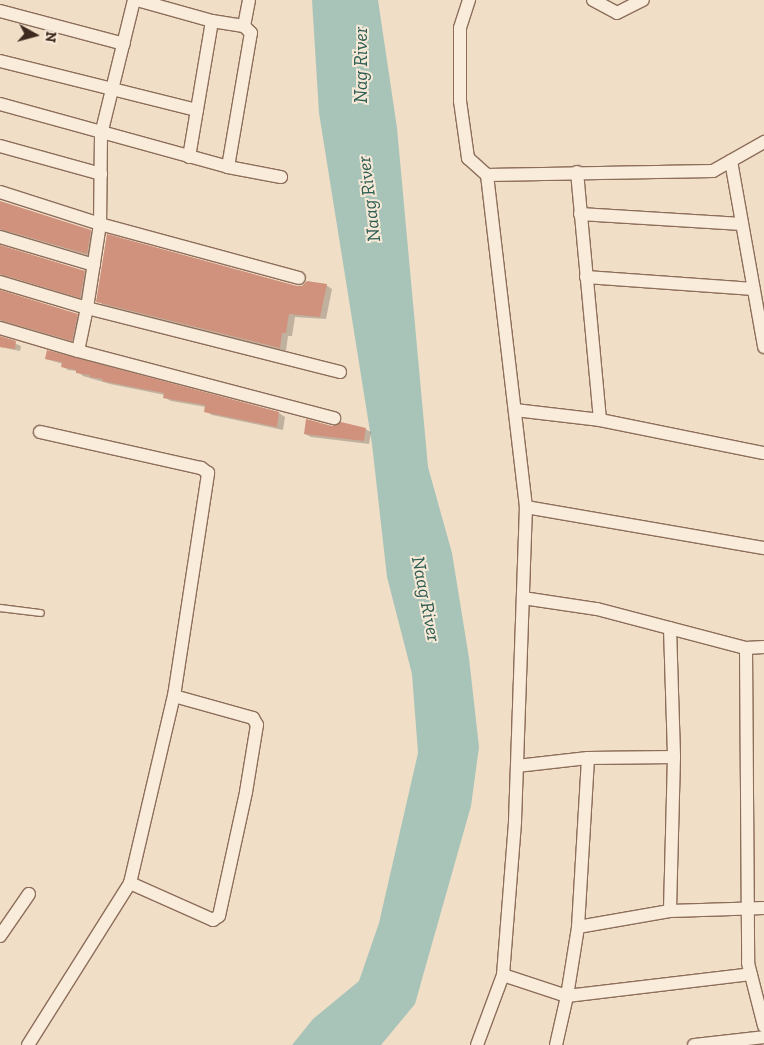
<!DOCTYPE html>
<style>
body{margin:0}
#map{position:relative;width:764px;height:1045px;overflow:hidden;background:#f0dec7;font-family:"Zilla Slab",serif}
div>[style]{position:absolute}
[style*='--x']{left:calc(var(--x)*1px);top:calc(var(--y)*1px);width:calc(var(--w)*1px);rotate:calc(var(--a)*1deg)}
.water>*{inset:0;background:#a8c4b8}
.shadow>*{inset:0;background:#0003}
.building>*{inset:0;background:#d0927c}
.roads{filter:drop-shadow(1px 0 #8d6e5b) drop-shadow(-1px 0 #8d6e5b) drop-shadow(0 1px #8d6e5b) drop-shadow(0 -1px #8d6e5b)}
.service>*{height:6px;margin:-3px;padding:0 3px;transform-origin:3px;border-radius:3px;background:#faecdb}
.minor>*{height:12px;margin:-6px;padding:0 6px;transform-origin:6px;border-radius:6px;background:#faecdb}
span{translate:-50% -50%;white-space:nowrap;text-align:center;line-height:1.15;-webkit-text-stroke:4px #f7e9d7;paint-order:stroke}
.water-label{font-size:19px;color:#2e5d53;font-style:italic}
.north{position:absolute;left:10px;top:10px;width:50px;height:50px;-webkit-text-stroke:4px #f7e9d7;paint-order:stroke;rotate:97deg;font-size:14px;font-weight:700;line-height:20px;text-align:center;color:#3d291f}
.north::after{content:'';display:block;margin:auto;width:18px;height:22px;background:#3d291f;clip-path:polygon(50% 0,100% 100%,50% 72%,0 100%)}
</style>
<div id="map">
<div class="water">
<div style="clip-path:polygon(312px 0,378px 0,397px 128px,428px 467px,452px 553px,469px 658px,479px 747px,471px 806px,415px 1004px,381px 1045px,292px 1045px,313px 1019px,359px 981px,379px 923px,418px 753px,412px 674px,387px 577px,372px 444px,319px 113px)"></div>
</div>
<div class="shadow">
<div style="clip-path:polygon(0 202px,96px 234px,93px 257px,9px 232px,0 235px)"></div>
<div style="clip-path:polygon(0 247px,90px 275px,86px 300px,9px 277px,0 280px)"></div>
<div style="clip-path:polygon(326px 285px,332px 289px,326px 319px,295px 317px,292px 336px,288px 336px,286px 351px,104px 305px,98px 301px)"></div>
<div style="clip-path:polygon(0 292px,83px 318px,78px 343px,5px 322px,0 327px)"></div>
<div style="clip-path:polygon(0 337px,21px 346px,20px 351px,0 347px)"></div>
<div style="clip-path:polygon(48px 352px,279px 413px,285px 417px,283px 430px,212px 415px,205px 411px,206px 407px,171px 401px,164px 397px,165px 395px,110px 384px,83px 376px,77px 371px,68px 370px,62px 366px,63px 364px,46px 359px)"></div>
<div style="clip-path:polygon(332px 427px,365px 429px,371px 432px,369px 444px,311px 437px,305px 434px)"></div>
</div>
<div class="building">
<div style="clip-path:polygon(0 201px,91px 230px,87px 254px,0 229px)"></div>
<div style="clip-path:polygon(107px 234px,297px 286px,302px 286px,307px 281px,327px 284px,320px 317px,289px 314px,286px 333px,282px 333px,280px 348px,96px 302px)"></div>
<div style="clip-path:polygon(0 245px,85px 271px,80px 298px,0 274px)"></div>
<div style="clip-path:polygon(0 290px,78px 314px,72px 341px,0 320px)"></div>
<div style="clip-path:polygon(0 336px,16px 341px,15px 349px,0 347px)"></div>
<div style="clip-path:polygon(47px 350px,279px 412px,277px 427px,204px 412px,205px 405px,163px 398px,164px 393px,102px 381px,103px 379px,90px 377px,90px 375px,76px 373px,76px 370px,61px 367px,62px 362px,45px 359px)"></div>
<div style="clip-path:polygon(306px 419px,332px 426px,341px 422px,366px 428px,364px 441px,304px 434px)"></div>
</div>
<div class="roads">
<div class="service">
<div style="--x:0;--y:608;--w:41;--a:7"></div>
</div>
<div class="minor">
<div style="--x:134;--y:0;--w:138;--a:103.8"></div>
<div style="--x:101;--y:134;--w:90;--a:90.6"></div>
<div style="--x:100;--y:224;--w:206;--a:15.2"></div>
<div style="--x:137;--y:0;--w:78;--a:15.6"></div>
<div style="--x:212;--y:21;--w:32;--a:9"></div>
<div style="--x:469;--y:0;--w:29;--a:108"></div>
<div style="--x:460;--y:28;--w:73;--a:90"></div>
<div style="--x:460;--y:101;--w:58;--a:82"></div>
<div style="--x:468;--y:158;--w:25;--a:42"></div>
<div style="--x:487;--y:175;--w:334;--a:83.3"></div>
<div style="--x:593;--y:0;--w:27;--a:28"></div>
<div style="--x:617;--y:13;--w:29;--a:-27"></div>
<div style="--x:0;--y:11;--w:128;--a:14.9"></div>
<div style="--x:0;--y:61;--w:203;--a:14"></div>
<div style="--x:0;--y:104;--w:237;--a:15.4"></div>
<div style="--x:228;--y:167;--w:136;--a:-80.3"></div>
<div style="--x:251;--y:33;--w:10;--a:-135"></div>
<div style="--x:244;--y:26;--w:26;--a:-79"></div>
<div style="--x:0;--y:146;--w:105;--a:15.5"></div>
<div style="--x:189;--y:157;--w:138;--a:-80.4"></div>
<div style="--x:731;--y:161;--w:189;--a:79.9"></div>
<div style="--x:228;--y:167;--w:54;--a:10.7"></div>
<div style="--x:577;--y:172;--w:249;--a:84.7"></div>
<div style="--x:600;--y:420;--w:167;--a:11.4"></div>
<div style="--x:487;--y:175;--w:226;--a:-1"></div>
<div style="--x:713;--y:171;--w:59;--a:-29.6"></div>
<div style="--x:0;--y:192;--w:105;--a:17.7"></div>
<div style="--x:100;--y:224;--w:85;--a:98.8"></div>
<div style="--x:87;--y:308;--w:91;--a:-163.4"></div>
<div style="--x:580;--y:214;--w:162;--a:3.5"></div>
<div style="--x:0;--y:237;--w:98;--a:16.6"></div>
<div style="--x:586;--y:277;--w:168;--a:4.1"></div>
<div style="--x:0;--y:328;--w:81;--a:16.4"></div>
<div style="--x:78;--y:351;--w:44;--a:-78.2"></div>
<div style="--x:87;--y:308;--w:261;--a:14.2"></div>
<div style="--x:78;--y:351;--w:265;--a:14.7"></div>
<div style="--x:515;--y:410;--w:86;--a:6.7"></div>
<div style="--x:523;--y:598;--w:75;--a:8.5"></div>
<div style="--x:597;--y:609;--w:154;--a:14.7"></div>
<div style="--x:746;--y:648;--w:18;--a:-3"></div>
<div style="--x:670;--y:628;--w:129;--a:88.2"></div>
<div style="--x:674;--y:757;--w:154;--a:91.5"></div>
<div style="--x:670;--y:911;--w:94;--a:-1.8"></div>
<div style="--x:746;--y:648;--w:315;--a:89.6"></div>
<div style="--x:748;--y:963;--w:65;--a:75.7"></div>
<div style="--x:517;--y:766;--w:71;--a:-6.4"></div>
<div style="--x:588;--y:758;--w:86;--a:-0.7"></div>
<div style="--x:130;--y:883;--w:91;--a:24"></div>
<div style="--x:213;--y:920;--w:7;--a:-34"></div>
<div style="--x:219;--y:916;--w:127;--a:-77.7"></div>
<div style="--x:246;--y:792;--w:68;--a:-80.7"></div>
<div style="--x:257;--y:725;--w:8;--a:-120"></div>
<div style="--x:253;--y:718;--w:82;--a:-164.4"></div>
<div style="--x:578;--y:927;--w:93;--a:-9.9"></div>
<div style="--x:0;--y:936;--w:51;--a:-55.4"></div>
<div style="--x:503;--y:975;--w:67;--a:18.2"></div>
<div style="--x:567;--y:996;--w:185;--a:-6.8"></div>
<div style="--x:28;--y:1045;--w:191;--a:-57.8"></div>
<div style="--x:130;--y:883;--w:192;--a:-76.8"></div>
<div style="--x:174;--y:696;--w:226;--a:-81.3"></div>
<div style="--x:208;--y:473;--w:9;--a:-144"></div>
<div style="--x:201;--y:468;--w:165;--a:-167.4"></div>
<div style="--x:477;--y:1045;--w:75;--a:-69.6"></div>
<div style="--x:503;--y:975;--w:154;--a:-85.5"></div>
<div style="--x:515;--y:821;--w:314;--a:-88"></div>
<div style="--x:526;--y:507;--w:242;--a:9.8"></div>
<div style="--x:556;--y:1045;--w:50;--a:-77.3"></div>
<div style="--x:567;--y:996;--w:70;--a:-80.9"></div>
<div style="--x:578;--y:927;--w:169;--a:-86.6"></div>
<div style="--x:694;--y:1045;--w:70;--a:-6.5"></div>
</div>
</div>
<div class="water-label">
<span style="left:361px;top:65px;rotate:-90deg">Nag River</span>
<span style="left:369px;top:199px;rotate:-97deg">Naag River</span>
<span style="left:426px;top:599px;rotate:79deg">Naag River</span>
</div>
<div class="north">N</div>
</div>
